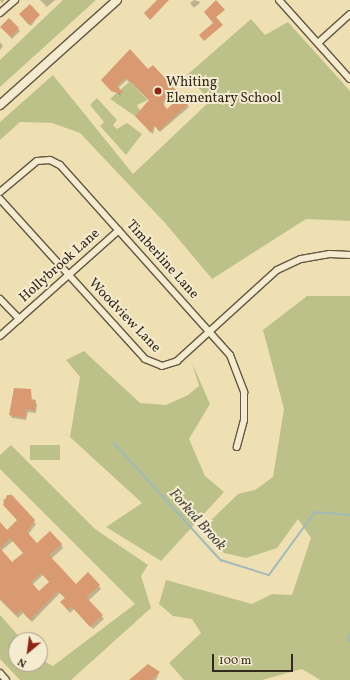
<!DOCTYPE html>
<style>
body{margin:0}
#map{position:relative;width:350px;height:680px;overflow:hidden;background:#efe0b3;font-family:Vollkorn,serif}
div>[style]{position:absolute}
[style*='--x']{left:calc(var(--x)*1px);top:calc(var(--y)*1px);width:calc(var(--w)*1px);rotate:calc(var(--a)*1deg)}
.green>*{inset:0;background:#bcc18a}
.shadow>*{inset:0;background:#0003}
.stream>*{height:1.5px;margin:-0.75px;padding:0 0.75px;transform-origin:0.75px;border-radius:0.75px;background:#a0bab9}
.building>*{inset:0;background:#d99a71}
.roads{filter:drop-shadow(1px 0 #635742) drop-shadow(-1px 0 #635742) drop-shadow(0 1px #635742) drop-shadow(0 -1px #635742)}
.street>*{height:6px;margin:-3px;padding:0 3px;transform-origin:3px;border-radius:3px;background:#f5ebce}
.secondary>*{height:8px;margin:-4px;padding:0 4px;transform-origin:4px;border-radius:4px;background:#f5ebce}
.dots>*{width:11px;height:11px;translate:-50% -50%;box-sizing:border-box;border:2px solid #f5ebce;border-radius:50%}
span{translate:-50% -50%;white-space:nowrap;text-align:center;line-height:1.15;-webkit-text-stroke:4px #f5ebce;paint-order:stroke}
.poi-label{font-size:14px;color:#34291d}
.left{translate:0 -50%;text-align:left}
.street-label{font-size:14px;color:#34291d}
.water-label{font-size:15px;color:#4f4d44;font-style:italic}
.north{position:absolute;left:8px;top:632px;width:40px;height:40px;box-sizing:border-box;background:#f5ebce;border:1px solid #a89d87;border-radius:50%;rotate:209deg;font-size:11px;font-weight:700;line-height:16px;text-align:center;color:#34291d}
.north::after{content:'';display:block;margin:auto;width:14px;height:18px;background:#8f2418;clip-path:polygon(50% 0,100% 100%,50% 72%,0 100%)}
.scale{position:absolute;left:212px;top:654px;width:81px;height:18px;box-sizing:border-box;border:2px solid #34291d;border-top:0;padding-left:5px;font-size:12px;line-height:14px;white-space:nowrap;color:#34291d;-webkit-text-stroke:3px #f5ebce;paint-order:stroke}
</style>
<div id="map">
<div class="green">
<div style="clip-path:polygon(63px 0,96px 0,0 87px,0 60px)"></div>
<div style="clip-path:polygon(251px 19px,265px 35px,288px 22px,350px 91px,350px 221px,306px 219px,212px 279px,166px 224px,80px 133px,52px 123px,20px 122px,0 140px,0 122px,53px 75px,133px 174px,210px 101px,187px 75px)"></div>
<div style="clip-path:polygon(129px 82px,148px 100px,137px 105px,140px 111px,135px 116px,110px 99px)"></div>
<div style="clip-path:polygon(97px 98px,117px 120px,113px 125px,117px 129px,127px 123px,142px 134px,126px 155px,100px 126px,104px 122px,90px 105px)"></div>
<div style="clip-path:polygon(307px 296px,350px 296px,350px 680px,320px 680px,302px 669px,262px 680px,184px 680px,169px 663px,201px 633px,192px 619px,173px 616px,159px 604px,166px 580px,252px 604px,272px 594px,292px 595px,311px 538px,298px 519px,277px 548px,246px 558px,224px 553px,202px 529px,238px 494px,255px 490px,273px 477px,284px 409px,263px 330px)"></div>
<div style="clip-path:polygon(84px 351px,140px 403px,166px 405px,188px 395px,199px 386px,192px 363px,210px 404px,189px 439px,205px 476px,224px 492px,161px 561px,106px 527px,142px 503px,70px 437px,80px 377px,66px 360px)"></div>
<div style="clip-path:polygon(11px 445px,95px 529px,148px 565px,141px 576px,151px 608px,71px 680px,20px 680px,0 659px,0 615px,22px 640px,16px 640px,16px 664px,40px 664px,40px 659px,53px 666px,135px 604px,0 469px,0 455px)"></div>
<div style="clip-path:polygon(30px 445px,60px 445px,60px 460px,30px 460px)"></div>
</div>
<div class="shadow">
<div style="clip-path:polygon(0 0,4px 0,2px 3px)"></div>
<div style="clip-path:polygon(40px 0,55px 0,47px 7px)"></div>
<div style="clip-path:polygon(194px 0,201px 2px,194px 8px,190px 3px)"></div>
<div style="clip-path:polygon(39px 15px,31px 26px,22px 17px)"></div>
<div style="clip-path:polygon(9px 19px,20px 31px,12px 39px,1px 27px)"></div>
<div style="clip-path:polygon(0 42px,3px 46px,0 50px)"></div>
<div style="clip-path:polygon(148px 71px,176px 93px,163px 105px,167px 110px,183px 100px,189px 107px,160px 132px,155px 126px,153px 134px,137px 118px,150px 101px,127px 80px,118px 88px,121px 96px,103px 82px)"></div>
<div style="clip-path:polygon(31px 390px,32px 400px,37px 404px,36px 413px,28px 412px,26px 420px,12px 418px,10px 415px)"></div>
<div style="clip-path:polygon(evenodd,11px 496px,36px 524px,28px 535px,37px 544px,61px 544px,63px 548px,51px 559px,76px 585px,99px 586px,101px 589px,88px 601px,104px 619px,93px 629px,74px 609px,70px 613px,64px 606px,66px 599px,60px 593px,32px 622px,23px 613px,18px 618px,0 600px,0 523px,7px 531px,18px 521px,4px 504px,3px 500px,11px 496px,13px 541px,24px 553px,12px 563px,1px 551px,13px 541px,11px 496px,43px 575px,50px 582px,39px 592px,32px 585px,43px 575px)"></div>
<div style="clip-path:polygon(159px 673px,156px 680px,131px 680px)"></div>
</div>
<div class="stream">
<div style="--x:114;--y:443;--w:159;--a:47.6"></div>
<div style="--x:221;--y:560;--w:50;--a:17.4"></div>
<div style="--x:269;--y:575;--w:78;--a:-53.9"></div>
<div style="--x:315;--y:512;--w:35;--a:5"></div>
<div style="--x:350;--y:634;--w:7;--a:90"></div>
</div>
<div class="building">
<div style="clip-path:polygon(157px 0,169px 0,150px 20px,144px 13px)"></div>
<div style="clip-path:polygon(216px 0,225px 10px,216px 17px,223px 25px,204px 41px,199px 35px,213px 23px,204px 12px)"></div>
<div style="clip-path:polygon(30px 4px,40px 15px,29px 25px,19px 14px)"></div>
<div style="clip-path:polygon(9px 18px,19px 28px,11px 37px,0 27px)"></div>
<div style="clip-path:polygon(130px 49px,148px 69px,153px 65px,176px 90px,162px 102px,167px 109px,177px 100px,183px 99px,188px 104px,159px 131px,154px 125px,151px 133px,135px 116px,149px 100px,133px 83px,125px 78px,117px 86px,123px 92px,120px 94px,111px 91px,101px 80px)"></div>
<div style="clip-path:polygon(14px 388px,31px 389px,31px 399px,36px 400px,35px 411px,26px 409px,25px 418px,9px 415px)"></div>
<div style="clip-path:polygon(evenodd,7px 495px,12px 495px,35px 520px,27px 532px,37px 543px,50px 531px,62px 544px,49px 555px,76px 584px,88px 572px,100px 585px,86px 597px,103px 615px,90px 627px,72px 607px,68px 610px,60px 602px,65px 598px,58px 591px,30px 620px,21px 610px,16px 615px,0 598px,0 548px,12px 562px,23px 553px,10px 538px,0 548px,0 522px,7px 530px,17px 520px,3px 505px,7px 495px,41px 573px,49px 582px,39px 591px,31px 582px,41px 573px)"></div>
<div style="clip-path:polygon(148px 664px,160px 672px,151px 680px,129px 680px)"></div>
</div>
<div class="roads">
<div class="street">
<div style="--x:279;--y:0;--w:106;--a:48.1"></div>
<div style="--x:0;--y:13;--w:20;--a:-41"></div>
<div style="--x:318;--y:43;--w:43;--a:-42.2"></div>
<div style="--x:0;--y:192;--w:48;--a:-40"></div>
<div style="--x:37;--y:161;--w:13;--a:-4"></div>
<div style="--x:50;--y:160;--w:11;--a:27"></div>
<div style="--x:60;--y:165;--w:255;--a:48.2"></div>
<div style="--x:230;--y:355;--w:40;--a:69"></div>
<div style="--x:244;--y:392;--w:28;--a:90"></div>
<div style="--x:244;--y:420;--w:28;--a:105"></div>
<div style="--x:0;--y:199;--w:216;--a:47.8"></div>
<div style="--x:145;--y:359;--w:18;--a:22"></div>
<div style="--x:162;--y:366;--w:16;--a:-18"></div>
<div style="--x:177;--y:361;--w:135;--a:-42.3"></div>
<div style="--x:277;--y:270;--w:26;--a:-25"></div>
<div style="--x:301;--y:259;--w:29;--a:-10"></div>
<div style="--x:330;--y:254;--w:20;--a:3"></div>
<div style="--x:0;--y:299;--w:28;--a:46"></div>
<div style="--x:0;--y:336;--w:159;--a:-41.7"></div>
<div style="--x:0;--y:673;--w:9;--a:49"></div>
</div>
<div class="secondary">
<div style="--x:0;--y:105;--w:157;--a:-41.9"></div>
</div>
</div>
<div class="dots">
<div style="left:158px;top:91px;background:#8f2418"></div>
</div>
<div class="poi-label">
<span class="left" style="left:166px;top:91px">Whiting<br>Elementary School</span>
</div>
<div class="street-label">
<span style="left:162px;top:260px;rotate:48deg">Timberline Lane</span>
<span style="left:60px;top:266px;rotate:-42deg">Hollybrook Lane</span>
<span style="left:124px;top:316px;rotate:46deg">Woodview Lane</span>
</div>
<div class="water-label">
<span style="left:197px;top:520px;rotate:48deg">Forked Brook</span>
</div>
<div class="north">N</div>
<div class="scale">100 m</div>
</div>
